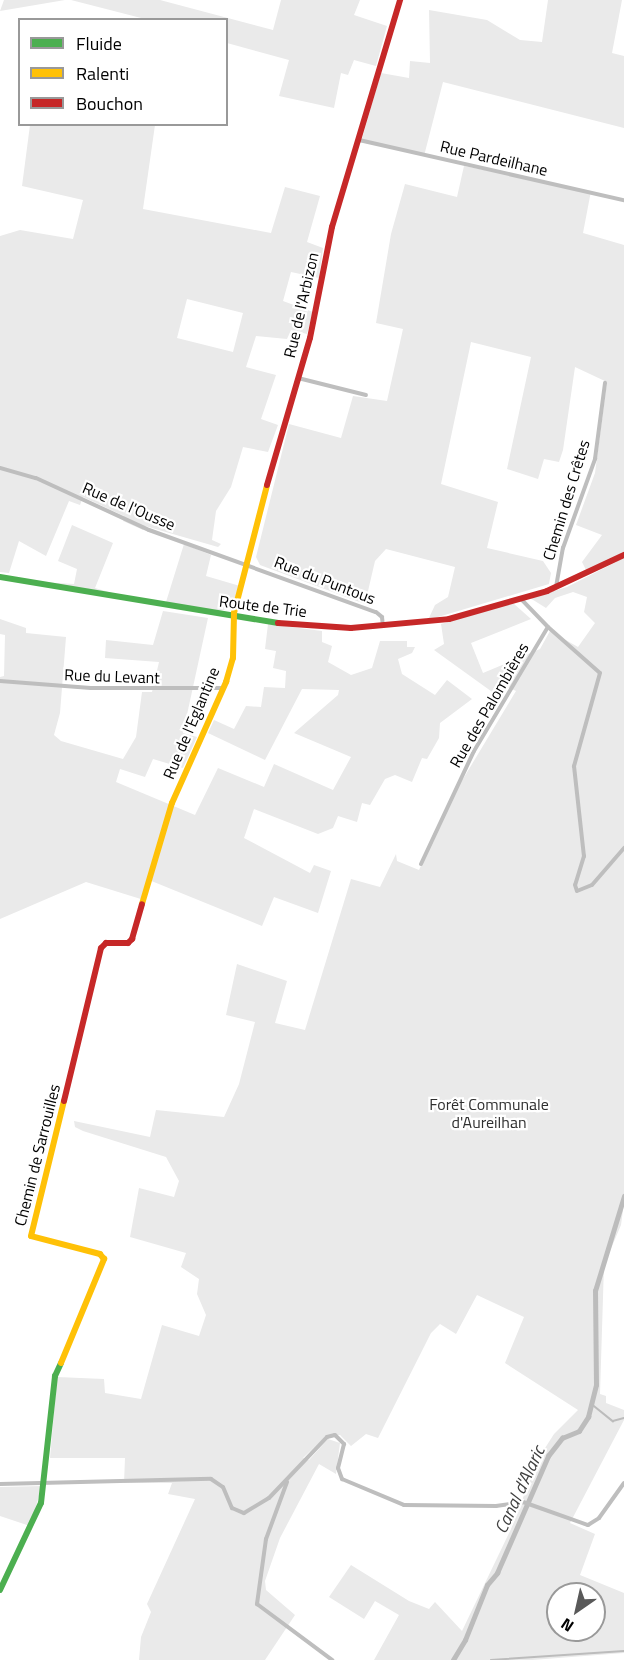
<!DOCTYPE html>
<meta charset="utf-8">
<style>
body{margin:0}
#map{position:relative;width:624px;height:1660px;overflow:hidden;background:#fff;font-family:"Titillium Web",sans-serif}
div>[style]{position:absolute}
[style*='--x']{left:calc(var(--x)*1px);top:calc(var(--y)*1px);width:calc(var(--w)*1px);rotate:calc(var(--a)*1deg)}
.green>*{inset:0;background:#eaeaea}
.stream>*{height:1.5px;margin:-0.75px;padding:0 0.75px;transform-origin:0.75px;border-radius:0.75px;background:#bcbcbc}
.canal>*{height:4.5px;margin:-2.25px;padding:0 2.25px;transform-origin:2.25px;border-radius:2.25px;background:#bcbcbc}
.street>*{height:4px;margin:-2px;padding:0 2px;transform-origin:2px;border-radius:2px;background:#bebebe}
.fast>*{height:6px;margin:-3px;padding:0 3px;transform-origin:3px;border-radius:3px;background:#4caf50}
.slow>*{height:6px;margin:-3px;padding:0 3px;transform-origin:3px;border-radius:3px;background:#ffc107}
.jam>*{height:6px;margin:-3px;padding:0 3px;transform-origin:3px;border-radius:3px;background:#c62828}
span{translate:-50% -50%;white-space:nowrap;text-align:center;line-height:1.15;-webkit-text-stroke:4.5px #fff;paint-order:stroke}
.street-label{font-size:16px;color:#000}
.park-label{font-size:16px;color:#2f2f2f}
.water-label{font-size:18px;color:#404040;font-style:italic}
.legend{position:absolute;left:18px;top:18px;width:210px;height:108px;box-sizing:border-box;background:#fff;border:2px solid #999;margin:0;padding:8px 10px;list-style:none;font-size:18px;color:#000}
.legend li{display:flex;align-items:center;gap:12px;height:30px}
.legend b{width:30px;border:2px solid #999}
.north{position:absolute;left:546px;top:1582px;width:60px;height:60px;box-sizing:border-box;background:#fff;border:2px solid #999;border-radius:50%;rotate:214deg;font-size:16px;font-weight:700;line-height:24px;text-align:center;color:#000}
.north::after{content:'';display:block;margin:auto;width:21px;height:27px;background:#595959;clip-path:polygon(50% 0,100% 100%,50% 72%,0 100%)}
</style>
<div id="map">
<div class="green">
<div style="clip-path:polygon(4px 0,65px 0,0 11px)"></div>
<div style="clip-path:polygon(71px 0,160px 0,273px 30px,281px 0,360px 0,354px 15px,387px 26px,376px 66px,354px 60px,348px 75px,341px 73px,334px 108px,279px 96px,289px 60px,227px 43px,226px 20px,145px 19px)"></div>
<div style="clip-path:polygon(548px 0,622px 0,612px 53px,624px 56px,624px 128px,443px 82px,424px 156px,361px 142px,381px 73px,409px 78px,410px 61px,430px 63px,429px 10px,487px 20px,520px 40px,542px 42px)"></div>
<div style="clip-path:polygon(evenodd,30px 125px,155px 125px,143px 209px,271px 233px,285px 187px,320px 196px,307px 242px,323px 248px,319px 278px,291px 272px,283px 301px,313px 312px,307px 334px,291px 330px,287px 339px,256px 336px,246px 367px,276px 375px,261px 419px,278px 425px,268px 452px,243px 447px,231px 487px,216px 511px,212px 540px,221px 544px,218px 547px,145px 526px,143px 530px,123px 521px,124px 516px,83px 497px,80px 505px,69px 501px,46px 556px,19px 541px,9px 573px,0 572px,0 236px,20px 230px,73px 239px,83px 200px,22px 186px,30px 125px,187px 299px,243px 313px,233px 352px,177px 338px,187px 299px)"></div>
<div style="clip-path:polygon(464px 166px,591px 191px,583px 233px,624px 245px,624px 553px,586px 570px,582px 562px,602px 535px,576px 525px,595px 473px,607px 382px,575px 367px,563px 450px,559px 462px,544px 459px,538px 479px,507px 469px,531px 357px,471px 342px,441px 484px,498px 502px,487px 548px,543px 561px,551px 573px,549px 584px,428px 620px,435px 605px,448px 597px,455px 567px,386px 549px,375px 561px,365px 604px,260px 565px,256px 557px,289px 424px,341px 438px,353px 396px,387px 401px,403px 329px,376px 323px,391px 234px,405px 184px,457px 197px)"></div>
<div style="clip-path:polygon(72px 525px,113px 543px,95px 588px,119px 595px,42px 582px,74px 584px,77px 569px,58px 561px)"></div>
<div style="clip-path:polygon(184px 544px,211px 555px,206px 576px,240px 586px,232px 608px,219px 611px,166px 602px)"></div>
<div style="clip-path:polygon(evenodd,624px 558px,624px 1203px,621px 1225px,604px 1265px,600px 1394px,606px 1396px,606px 1403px,624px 1410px,624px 1420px,570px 1523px,595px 1534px,580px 1575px,624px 1593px,624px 1653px,532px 1660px,374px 1660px,399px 1615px,375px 1601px,364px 1619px,329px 1597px,351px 1565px,409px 1601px,429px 1609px,435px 1602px,462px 1631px,511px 1529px,538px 1459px,554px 1434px,578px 1410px,505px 1363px,524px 1317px,477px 1295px,456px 1334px,440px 1324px,431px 1333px,378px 1438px,366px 1434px,351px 1446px,340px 1435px,327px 1435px,303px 1458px,309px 1460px,328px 1439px,340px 1443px,336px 1474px,319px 1464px,280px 1538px,265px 1581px,266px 1590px,295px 1615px,265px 1660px,139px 1660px,141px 1637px,151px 1612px,147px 1604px,195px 1499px,168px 1494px,172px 1483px,124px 1483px,125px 1458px,50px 1458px,57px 1377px,104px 1379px,105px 1393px,141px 1399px,162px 1325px,199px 1336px,206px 1315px,197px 1294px,199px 1279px,181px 1267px,186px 1253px,130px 1237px,139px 1188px,174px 1197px,179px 1181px,166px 1157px,83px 1131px,75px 1127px,74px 1121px,150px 1137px,156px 1110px,224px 1117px,239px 1084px,255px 1022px,226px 1015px,237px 964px,287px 981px,275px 1023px,305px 1030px,351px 879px,380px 887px,396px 854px,397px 861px,419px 870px,460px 784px,516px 691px,503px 685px,495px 694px,434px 650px,444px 644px,441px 624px,513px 603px,531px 619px,471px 643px,483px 673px,540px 649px,550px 631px,578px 647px,595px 623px,584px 612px,587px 597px,573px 592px,555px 598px,546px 608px,530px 598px,567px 587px,624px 558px,558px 1594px,594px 1594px,594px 1630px,558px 1630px,558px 1594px)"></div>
<div style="clip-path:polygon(163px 611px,208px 618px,183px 733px,197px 737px,183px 768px,153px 759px,145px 777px,120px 769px,116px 782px,195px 815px,218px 768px,264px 787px,274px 764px,333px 790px,351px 757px,294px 733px,338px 695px,339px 690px,302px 689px,265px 760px,208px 733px,214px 720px,234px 729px,246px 706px,261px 707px,264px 687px,285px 688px,286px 671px,273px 668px,276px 651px,265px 649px,268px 624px,322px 631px,322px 642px,332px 646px,328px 662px,351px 675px,372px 668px,380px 641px,407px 641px,407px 647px,415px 647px,412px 653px,398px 659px,402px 674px,435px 695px,447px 680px,472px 699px,440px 723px,439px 738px,427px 759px,422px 758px,412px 782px,395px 775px,385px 779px,370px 805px,362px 803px,357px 822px,338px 816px,333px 828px,318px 834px,254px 809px,244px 838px,310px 873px,314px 865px,331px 871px,318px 913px,274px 897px,262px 926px,149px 880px,144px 900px,86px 882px,0 919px,0 677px,4px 676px,5px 635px,0 634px,0 619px,26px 628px,26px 633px,66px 637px,60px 713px,54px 735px,61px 741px,123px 759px,136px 737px,142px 692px,152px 692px,159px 662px,105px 658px,106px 640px,153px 645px)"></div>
<div style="clip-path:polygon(42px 1486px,30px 1526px,0 1516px,0 1487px)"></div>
</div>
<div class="stream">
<div style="--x:593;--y:1405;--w:26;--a:39"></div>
<div style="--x:613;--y:1421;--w:11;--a:-15"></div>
<div style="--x:491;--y:1660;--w:133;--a:-3.9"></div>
</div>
<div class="canal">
<div style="--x:453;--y:1660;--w:23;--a:-59"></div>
<div style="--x:465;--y:1640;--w:59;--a:-68.2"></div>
<div style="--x:487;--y:1585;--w:16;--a:-50"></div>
<div style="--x:497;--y:1573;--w:128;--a:-66.4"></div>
<div style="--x:548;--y:1456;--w:23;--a:-52"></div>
<div style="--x:562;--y:1438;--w:18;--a:-22"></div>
<div style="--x:579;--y:1431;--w:17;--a:-57"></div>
<div style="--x:588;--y:1417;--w:33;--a:-76"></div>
<div style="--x:596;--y:1385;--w:94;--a:-90.6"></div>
<div style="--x:595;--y:1291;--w:99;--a:-73"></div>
</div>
<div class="street">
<div style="--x:359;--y:140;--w:272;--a:12.8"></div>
<div style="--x:298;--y:378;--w:70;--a:14"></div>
<div style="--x:0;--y:468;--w:37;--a:16"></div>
<div style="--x:36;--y:478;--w:124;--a:24.7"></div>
<div style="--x:149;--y:530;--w:241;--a:19.9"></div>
<div style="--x:376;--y:612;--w:8;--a:40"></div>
<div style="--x:382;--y:617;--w:9;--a:84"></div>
<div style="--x:556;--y:587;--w:40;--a:-80"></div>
<div style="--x:563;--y:548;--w:95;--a:-70.2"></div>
<div style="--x:595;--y:459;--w:77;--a:-82.5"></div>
<div style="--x:548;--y:627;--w:69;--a:41.5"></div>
<div style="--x:600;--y:673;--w:97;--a:105.6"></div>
<div style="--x:574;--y:766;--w:91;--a:83.7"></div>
<div style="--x:584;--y:856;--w:30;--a:107"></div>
<div style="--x:575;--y:885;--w:6;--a:72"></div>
<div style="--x:577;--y:891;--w:16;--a:-22"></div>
<div style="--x:592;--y:885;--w:49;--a:-49.1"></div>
<div style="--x:0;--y:681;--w:91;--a:4.4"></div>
<div style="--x:91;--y:688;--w:132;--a:0"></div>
<div style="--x:421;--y:864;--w:125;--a:-64.9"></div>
<div style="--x:474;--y:751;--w:144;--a:-59.2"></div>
<div style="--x:548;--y:627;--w:39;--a:-134"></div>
<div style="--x:287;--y:1482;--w:61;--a:110.2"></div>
<div style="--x:266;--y:1539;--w:66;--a:97.9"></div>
<div style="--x:257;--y:1604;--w:94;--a:36.7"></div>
<div style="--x:0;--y:1484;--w:211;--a:-1.4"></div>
<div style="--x:211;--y:1479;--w:14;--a:34"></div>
<div style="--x:223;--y:1487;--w:23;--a:67"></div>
<div style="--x:232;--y:1508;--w:13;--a:23"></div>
<div style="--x:244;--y:1513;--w:29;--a:-31"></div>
<div style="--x:269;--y:1498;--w:84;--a:-46.4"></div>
<div style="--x:327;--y:1437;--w:8;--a:-14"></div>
<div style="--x:335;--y:1435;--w:13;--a:45"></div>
<div style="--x:344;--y:1444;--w:25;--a:104"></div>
<div style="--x:338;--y:1468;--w:12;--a:70"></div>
<div style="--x:342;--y:1479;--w:67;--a:22.8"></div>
<div style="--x:404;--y:1505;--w:92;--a:0.6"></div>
<div style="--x:496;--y:1506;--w:27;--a:-8"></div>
<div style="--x:523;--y:1502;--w:69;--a:19.5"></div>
<div style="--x:588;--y:1525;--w:13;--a:-32"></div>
<div style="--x:599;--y:1518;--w:43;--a:-54.5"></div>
</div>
<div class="fast">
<div style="--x:0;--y:577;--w:282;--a:9.4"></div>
<div style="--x:0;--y:1590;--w:96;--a:-64.8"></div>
<div style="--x:41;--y:1503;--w:128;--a:-83.7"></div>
<div style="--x:55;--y:1376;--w:14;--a:-65"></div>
</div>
<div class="slow">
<div style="--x:142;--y:904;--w:105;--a:-73.5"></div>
<div style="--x:172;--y:803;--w:133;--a:-65.9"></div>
<div style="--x:226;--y:682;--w:25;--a:-74"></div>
<div style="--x:233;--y:658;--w:45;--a:-88.7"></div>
<div style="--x:234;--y:613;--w:132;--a:-75.5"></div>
<div style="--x:61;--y:1363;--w:113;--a:-67.5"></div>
<div style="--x:104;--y:1259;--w:6;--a:-129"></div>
<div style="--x:100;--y:1254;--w:71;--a:-165.4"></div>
<div style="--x:31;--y:1236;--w:139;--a:-76.3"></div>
</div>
<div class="jam">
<div style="--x:267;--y:485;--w:153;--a:-73.7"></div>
<div style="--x:310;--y:338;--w:113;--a:-78.8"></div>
<div style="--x:332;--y:227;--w:237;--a:-73.3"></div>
<div style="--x:278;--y:623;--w:73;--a:3.9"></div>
<div style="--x:351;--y:628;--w:98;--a:-5.2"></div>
<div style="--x:449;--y:619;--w:102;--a:-15.9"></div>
<div style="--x:547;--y:591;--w:85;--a:-25.1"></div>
<div style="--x:64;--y:1101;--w:157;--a:-76.4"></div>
<div style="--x:101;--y:948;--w:7;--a:-45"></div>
<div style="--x:106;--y:943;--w:22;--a:0"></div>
<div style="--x:128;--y:943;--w:6;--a:-45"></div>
<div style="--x:132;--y:939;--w:36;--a:-74"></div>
</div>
<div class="street-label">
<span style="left:494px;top:158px;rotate:13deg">Rue Pardeilhane</span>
<span style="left:301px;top:305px;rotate:-77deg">Rue de l'Arbizon</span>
<span style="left:566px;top:500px;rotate:-73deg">Chemin des Crêtes</span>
<span style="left:129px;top:506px;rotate:23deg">Rue de l'Ousse</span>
<span style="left:325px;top:580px;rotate:21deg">Rue du Puntous</span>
<span style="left:263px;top:606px;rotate:7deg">Route de Trie</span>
<span style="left:112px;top:676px;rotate:2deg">Rue du Levant</span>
<span style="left:489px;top:705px;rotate:-60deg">Rue des Palombières</span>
<span style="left:191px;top:723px;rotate:-67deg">Rue de l'Eglantine</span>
<span style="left:37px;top:1155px;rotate:-76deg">Chemin de Sarrouilles</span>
</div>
<div class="park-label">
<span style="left:489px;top:1113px">Forêt Communale<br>d'Aureilhan</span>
</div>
<div class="water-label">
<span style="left:520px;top:1490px;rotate:-65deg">Canal d'Alaric</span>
</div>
<ul class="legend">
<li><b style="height:8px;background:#4caf50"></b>Fluide</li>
<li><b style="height:8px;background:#ffc107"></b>Ralenti</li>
<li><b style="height:8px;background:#c62828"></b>Bouchon</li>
</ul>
<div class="north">N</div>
</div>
